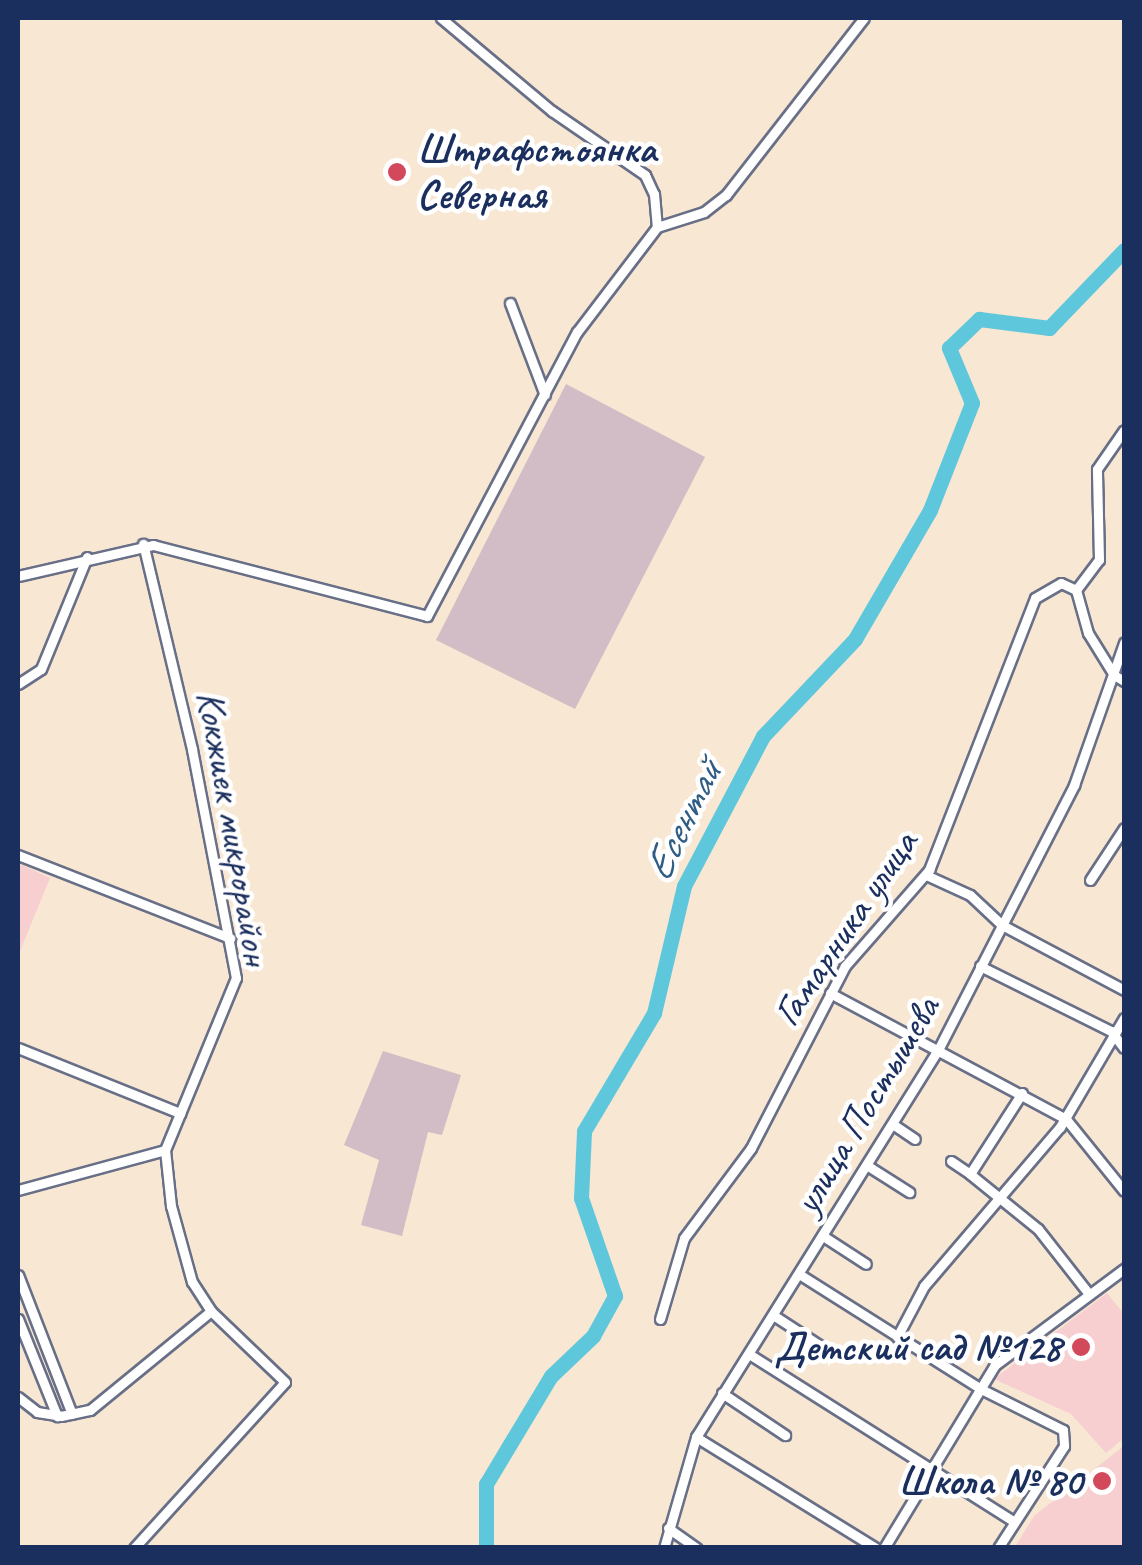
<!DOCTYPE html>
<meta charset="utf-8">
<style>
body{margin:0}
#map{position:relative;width:1142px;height:1565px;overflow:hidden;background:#f7e7d3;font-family:Caveat,sans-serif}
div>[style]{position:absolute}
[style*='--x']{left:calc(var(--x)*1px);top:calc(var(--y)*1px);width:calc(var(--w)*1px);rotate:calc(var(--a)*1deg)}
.built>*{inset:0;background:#f7cfd1}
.industrial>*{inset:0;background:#d2bdc6}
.river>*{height:15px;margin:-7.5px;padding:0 7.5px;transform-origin:7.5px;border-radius:7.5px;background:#5fc7db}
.roads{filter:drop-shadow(2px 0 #686f87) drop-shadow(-2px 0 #686f87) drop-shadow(0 2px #686f87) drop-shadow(0 -2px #686f87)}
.minor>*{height:9px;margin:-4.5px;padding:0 4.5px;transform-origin:4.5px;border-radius:4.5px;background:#fff}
.dots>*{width:28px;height:28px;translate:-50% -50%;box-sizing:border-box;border:5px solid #fff;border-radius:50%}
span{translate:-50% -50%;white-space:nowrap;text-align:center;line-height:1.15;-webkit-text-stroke:9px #fff;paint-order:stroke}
.poi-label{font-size:40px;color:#1b2f5e;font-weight:700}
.left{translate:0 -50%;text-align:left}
.right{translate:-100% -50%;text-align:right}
.street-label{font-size:40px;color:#1b2f5e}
.water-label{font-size:42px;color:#2f5d84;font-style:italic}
.frame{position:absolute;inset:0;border:20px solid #1b2f5e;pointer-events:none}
</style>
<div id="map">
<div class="built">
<div style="clip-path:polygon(18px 863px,50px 878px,18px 956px)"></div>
<div style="clip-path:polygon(1107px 1293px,1124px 1314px,1124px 1438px,1106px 1453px,1071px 1414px,994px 1379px)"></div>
<div style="clip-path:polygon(1124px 1446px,1124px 1547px,1015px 1547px,1034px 1516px)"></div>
</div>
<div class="industrial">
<div style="clip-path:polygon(566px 384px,705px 457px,575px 709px,436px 640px)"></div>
<div style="clip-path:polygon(383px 1051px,461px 1075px,442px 1135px,428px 1132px,402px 1236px,361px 1225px,379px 1160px,344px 1145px)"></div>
</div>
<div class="river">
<div style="--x:486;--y:1548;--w:64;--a:-90"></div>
<div style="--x:486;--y:1484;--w:126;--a:-59"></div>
<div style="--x:551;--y:1376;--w:58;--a:-43.6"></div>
<div style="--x:593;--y:1336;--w:46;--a:-61.2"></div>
<div style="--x:615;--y:1296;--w:104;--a:-109.1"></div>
<div style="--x:581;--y:1198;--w:67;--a:-87.4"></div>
<div style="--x:584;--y:1131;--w:137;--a:-59.3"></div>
<div style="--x:654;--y:1013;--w:130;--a:-76.7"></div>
<div style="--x:684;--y:886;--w:170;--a:-62.2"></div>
<div style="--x:763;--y:736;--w:134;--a:-46.5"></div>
<div style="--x:855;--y:639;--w:149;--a:-59.8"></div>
<div style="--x:930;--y:510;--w:115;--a:-68.6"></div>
<div style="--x:972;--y:403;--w:60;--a:-112.7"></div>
<div style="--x:949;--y:348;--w:42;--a:-44"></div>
<div style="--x:979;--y:319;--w:71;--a:7.3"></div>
<div style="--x:1049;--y:328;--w:108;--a:-46.1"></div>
</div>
<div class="roads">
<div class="minor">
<div style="--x:441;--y:18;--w:145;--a:40"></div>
<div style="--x:552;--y:111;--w:113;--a:34.5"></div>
<div style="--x:645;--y:175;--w:21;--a:65"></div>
<div style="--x:654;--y:194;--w:33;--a:85"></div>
<div style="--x:510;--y:303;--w:98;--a:69.2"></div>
<div style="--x:18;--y:576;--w:139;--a:-12.9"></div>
<div style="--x:153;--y:545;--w:283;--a:14.5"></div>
<div style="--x:427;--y:616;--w:321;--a:-62.2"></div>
<div style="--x:577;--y:332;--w:132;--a:-52.7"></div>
<div style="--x:657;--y:227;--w:49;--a:-17.7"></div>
<div style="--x:704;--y:212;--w:28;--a:-38"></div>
<div style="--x:726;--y:195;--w:224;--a:-52.1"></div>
<div style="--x:1076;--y:590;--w:45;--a:74.4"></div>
<div style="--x:1088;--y:633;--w:49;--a:58.2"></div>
<div style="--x:1114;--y:675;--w:12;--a:31"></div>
<div style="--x:18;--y:684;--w:27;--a:-33"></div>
<div style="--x:41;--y:669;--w:121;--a:-67.7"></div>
<div style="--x:18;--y:855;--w:228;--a:21.4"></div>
<div style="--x:926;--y:875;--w:48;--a:24.4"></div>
<div style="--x:970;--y:895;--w:44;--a:43.2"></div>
<div style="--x:1002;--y:925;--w:138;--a:28"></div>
<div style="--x:1090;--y:880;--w:62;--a:-56.8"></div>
<div style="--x:980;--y:966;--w:146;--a:26.4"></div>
<div style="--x:1111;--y:1031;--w:21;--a:53"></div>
<div style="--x:830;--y:993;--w:268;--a:28.1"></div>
<div style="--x:1066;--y:1119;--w:92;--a:51.1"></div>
<div style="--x:18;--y:1048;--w:175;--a:21.9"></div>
<div style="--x:1022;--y:1093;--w:96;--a:122.7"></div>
<div style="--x:970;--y:1174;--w:87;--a:39"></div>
<div style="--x:1038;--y:1229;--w:83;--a:51.9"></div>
<div style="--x:894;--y:1125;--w:25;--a:34"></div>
<div style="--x:951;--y:1161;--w:23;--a:34"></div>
<div style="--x:868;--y:1166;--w:49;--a:32.4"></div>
<div style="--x:18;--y:1190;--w:152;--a:-15.2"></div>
<div style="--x:823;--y:1236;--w:51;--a:33.1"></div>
<div style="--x:799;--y:1274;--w:213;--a:32.3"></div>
<div style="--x:979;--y:1388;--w:94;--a:26.6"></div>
<div style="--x:1063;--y:1430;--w:16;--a:86"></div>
<div style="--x:1064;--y:1446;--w:121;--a:122.9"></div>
<div style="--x:18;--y:1275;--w:149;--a:68.8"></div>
<div style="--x:773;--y:1315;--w:72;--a:33"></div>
<div style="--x:18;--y:1319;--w:105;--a:68.1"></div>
<div style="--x:660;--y:1319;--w:84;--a:-73.5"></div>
<div style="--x:684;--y:1238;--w:112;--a:-53.3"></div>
<div style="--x:751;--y:1148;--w:205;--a:-62.7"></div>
<div style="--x:845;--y:966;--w:128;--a:-48.8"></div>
<div style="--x:929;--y:870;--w:292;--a:-68.7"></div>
<div style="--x:1035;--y:598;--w:30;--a:-30"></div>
<div style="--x:1061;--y:583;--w:17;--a:25"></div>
<div style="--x:1076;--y:590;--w:38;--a:-53"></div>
<div style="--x:1099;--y:560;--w:91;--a:-91.3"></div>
<div style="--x:1097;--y:469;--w:47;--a:-55.3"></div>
<div style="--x:897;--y:1337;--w:58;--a:-62.1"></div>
<div style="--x:924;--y:1286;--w:209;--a:-49.5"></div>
<div style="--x:1060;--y:1127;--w:126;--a:-59.6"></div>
<div style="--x:749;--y:1354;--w:312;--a:32.3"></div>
<div style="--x:722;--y:1393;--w:76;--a:33.7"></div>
<div style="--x:18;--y:1397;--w:24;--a:38"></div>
<div style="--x:37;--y:1412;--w:24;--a:9"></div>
<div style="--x:61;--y:1416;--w:30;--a:-12"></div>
<div style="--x:90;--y:1410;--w:156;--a:-39.3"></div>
<div style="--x:696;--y:1437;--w:211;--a:31.7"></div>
<div style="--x:668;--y:1528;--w:35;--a:35"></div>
<div style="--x:134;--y:1548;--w:224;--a:-47.7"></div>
<div style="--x:285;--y:1382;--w:103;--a:-136.2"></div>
<div style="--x:211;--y:1311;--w:35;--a:-123"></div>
<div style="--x:192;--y:1282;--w:79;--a:-105.4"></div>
<div style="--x:171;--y:1206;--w:56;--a:-96.1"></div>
<div style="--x:165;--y:1150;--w:186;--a:-67.6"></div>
<div style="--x:236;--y:978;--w:233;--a:-100.9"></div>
<div style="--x:192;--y:749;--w:211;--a:-103.4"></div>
<div style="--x:664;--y:1548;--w:116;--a:-73.9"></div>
<div style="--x:696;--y:1437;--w:459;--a:-58"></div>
<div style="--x:939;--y:1048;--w:296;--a:-62.8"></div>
<div style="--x:1074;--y:785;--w:151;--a:-70.6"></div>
<div style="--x:884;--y:1548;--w:214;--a:-58.8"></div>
<div style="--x:995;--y:1365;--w:161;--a:-36.7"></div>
</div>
</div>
<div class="dots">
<div style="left:397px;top:172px;background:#d1495b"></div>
<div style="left:1081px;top:1347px;background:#d1495b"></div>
<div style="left:1102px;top:1481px;background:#d1495b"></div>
</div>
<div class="poi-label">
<span class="left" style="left:417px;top:172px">Штрафстоянка<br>Северная</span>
<span class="right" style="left:1061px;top:1347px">Детский сад №128</span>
<span class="right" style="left:1082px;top:1481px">Школа № 80</span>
</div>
<div class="street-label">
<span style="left:234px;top:828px;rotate:80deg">Кокжиек микрорайон</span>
<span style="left:845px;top:928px;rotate:-56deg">Гамарника улица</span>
<span style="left:866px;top:1105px;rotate:-59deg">улица Постышева</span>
</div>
<div class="water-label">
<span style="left:683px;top:821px;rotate:-64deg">Есентай</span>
</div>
<div class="frame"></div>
</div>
